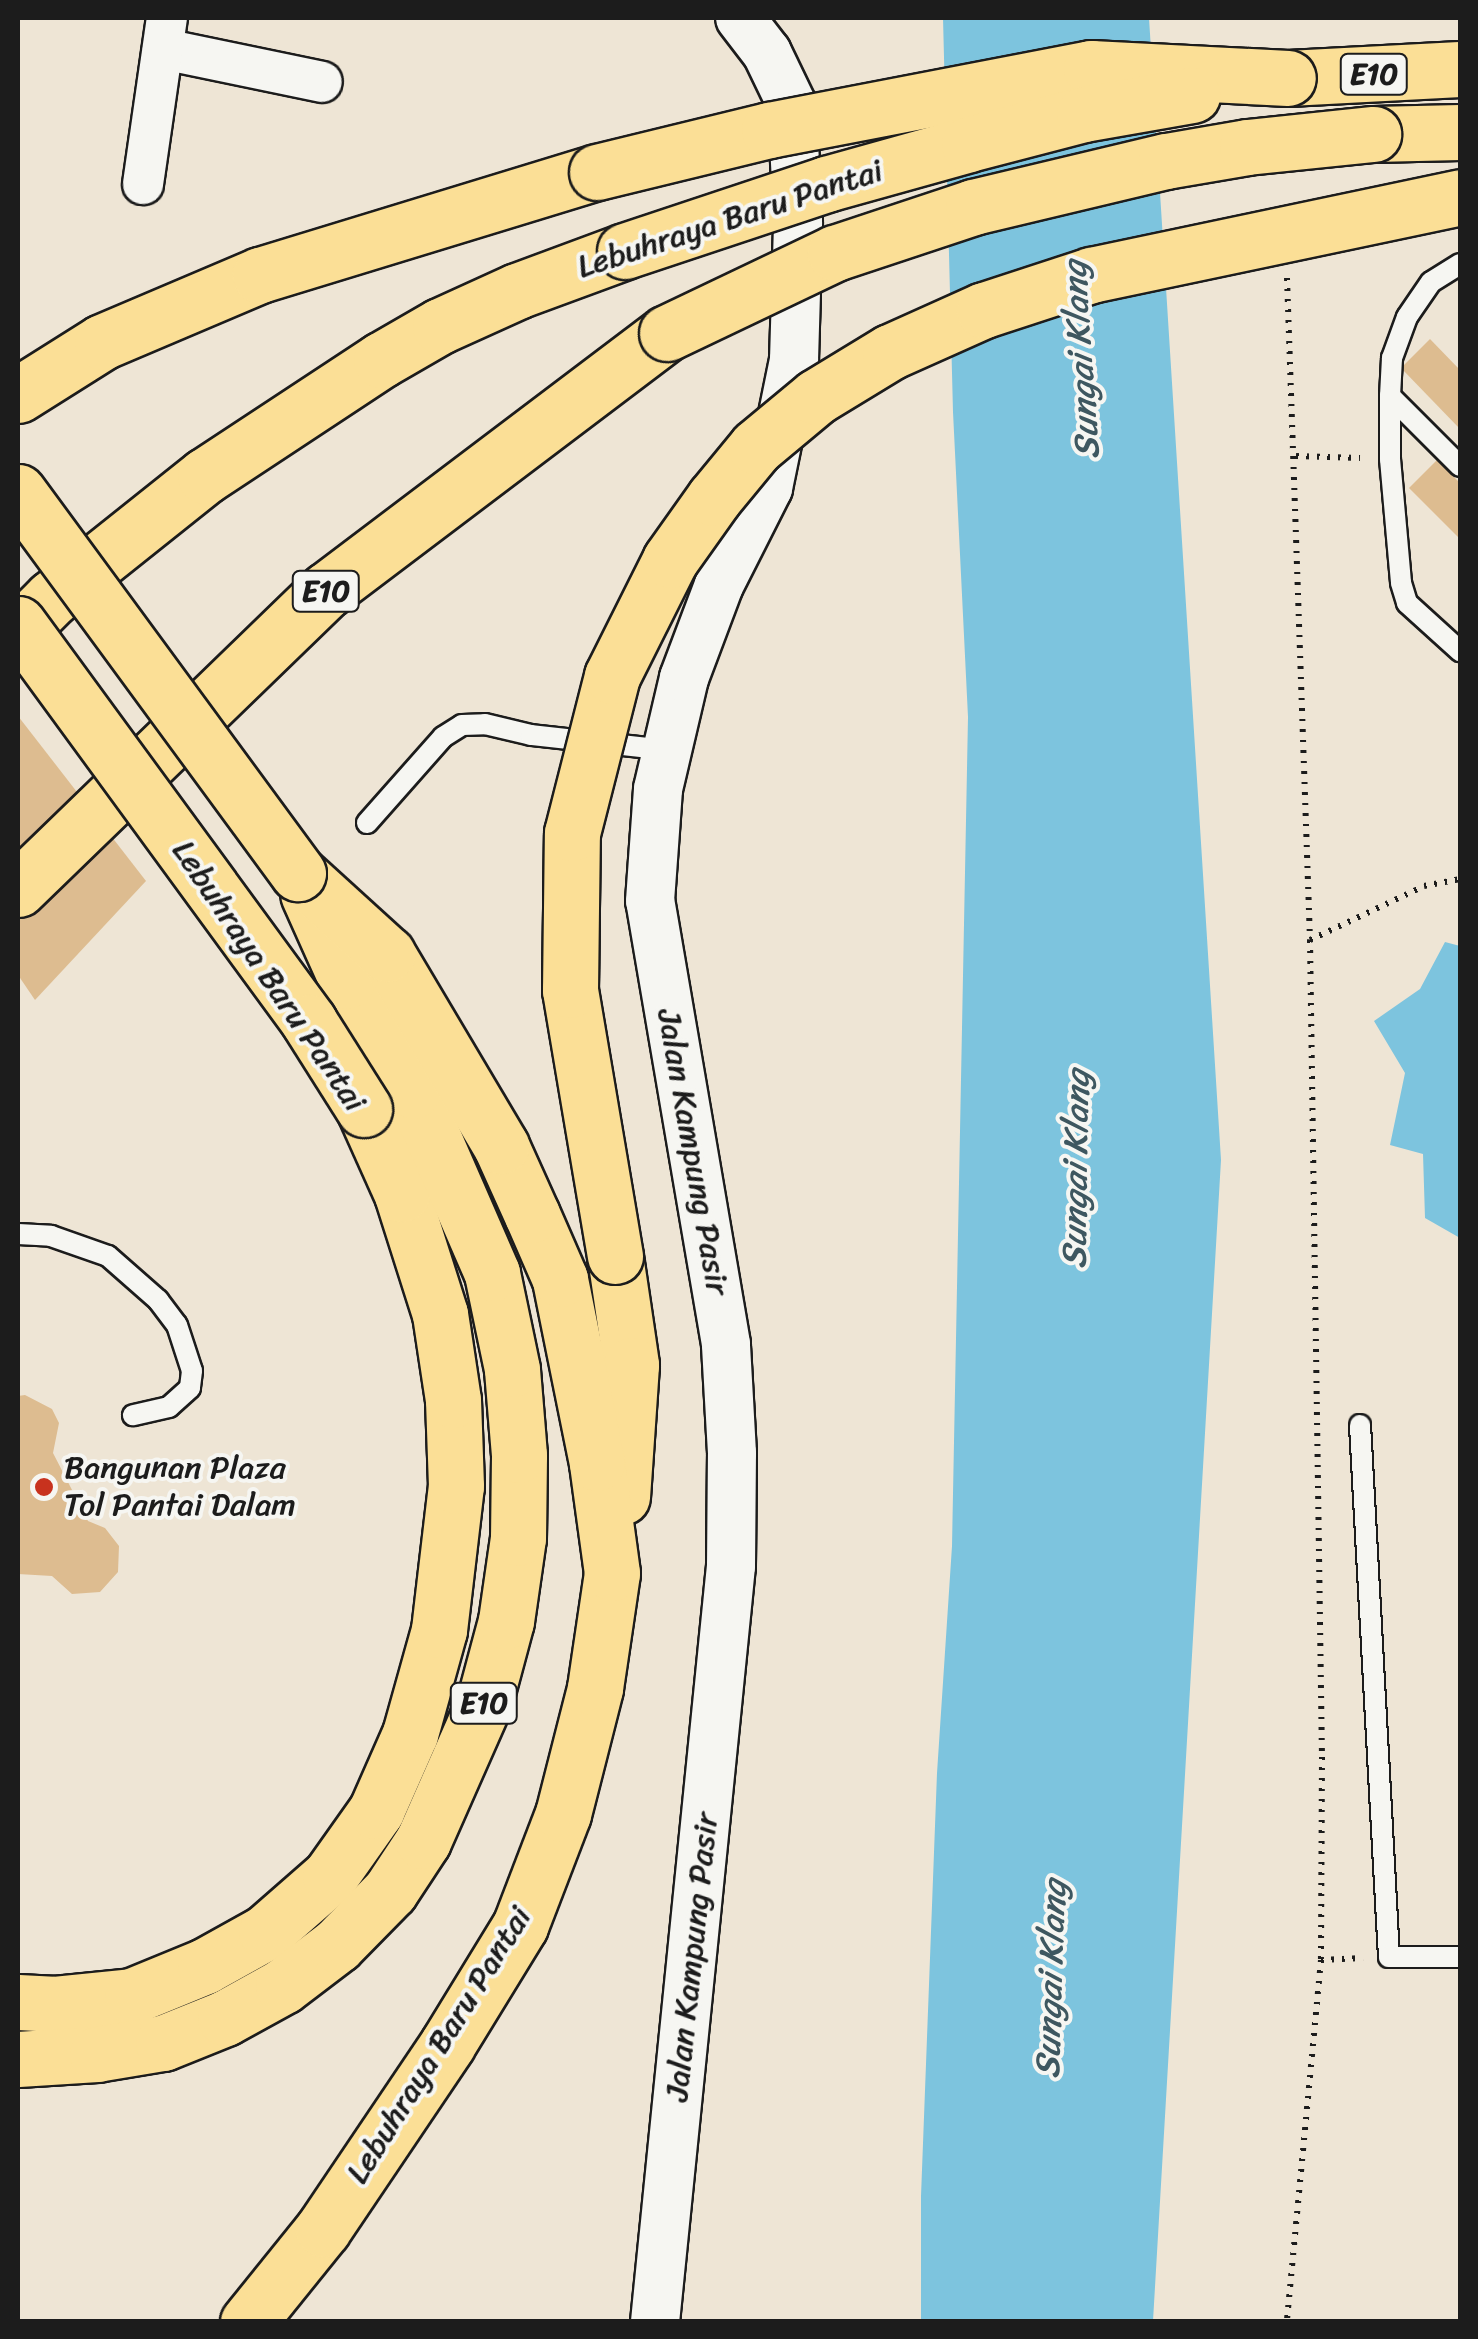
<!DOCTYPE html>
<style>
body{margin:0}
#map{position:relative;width:1478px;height:2339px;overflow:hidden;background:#eee5d5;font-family:Sriracha,sans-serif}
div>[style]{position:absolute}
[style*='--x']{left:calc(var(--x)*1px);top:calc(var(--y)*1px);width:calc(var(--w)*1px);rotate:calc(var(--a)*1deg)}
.water>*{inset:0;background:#7dc4de}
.building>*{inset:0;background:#ddbc90}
.path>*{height:6px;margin-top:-3px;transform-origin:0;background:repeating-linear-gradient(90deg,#1c1c1c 0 2.5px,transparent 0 10.5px)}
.roads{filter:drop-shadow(2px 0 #1c1c1c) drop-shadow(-2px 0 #1c1c1c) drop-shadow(0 2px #1c1c1c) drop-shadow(0 -2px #1c1c1c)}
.service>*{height:20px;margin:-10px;padding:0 10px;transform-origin:10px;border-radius:10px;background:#f6f6f2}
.minor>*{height:40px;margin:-20px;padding:0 20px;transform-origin:20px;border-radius:20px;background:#f6f6f2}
.tertiary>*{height:48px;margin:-24px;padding:0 24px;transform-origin:24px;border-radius:24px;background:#f6f6f2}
.motorway>*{height:55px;margin:-27.5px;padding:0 27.5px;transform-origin:27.5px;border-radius:27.5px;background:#fbdf96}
.bridges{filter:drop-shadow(2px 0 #1c1c1c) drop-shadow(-2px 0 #1c1c1c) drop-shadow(0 2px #1c1c1c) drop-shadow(0 -2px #1c1c1c)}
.motorway-bridge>*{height:55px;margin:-27.5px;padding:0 27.5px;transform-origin:27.5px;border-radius:27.5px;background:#fbdf96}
.dots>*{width:28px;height:28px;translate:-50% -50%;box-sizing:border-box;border:5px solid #f6f6f2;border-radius:50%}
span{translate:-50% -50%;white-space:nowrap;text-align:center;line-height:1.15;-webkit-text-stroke:8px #f6f6f2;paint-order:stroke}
.shield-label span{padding:2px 8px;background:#f6f6f2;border:2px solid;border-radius:8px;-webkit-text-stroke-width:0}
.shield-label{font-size:30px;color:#1c1c1c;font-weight:700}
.street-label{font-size:32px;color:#1c1c1c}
.poi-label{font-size:32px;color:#1c1c1c}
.left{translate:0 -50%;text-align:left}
.water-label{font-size:35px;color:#3e5760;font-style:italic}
.frame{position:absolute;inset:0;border:20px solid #1c1c1c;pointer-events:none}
</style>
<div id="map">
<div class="water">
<div style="clip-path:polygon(943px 18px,1149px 18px,1221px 1160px,1153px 2321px,921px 2322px,921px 2196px,937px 1773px,952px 1546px,968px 717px,953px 412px)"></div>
<div style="clip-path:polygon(1445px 942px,1460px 946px,1460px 1238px,1425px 1218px,1423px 1154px,1390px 1145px,1405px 1073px,1374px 1021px,1420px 989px)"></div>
</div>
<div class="building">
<div style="clip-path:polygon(1430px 339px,1460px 370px,1460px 429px,1401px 368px)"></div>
<div style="clip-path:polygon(1437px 460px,1460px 483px,1460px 539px,1409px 488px)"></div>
<div style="clip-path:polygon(18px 716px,146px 881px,35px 1000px,18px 975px)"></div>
<div style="clip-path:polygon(25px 1395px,52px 1409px,59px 1423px,53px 1453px,88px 1521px,105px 1528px,119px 1546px,118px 1572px,100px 1592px,72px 1594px,52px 1576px,18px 1574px,18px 1396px)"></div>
</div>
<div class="path">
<div style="--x:1287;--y:278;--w:662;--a:88.01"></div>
<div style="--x:1310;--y:940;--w:817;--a:89.16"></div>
<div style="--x:1322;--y:1757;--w:203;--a:90.3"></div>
<div style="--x:1321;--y:1960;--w:364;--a:95.4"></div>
<div style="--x:1296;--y:456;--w:64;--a:1.8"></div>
<div style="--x:1310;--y:940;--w:126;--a:-25.3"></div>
<div style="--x:1424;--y:886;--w:37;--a:-11"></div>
<div style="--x:1321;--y:1960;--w:42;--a:-2.7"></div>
</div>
<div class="roads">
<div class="service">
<div style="--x:1460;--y:264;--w:34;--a:148"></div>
<div style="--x:1431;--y:282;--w:42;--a:124.4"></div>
<div style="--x:1407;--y:317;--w:44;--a:110.1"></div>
<div style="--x:1392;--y:358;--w:38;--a:93"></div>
<div style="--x:1390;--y:396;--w:63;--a:90"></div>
<div style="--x:1390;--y:459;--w:124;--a:84.9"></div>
<div style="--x:1401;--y:583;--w:21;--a:73"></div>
<div style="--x:1407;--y:603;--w:72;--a:42.2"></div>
<div style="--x:1390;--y:396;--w:99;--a:45"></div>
<div style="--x:367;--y:823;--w:115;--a:-48.5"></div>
<div style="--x:443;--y:737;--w:22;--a:-32"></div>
<div style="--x:462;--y:725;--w:23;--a:-2"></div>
<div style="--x:485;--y:724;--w:47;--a:13.4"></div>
<div style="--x:531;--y:735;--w:137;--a:6.3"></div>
<div style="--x:18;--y:1234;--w:33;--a:3"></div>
<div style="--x:51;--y:1236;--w:60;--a:19.3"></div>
<div style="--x:108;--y:1256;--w:67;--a:41.3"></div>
<div style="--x:158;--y:1300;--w:31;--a:53"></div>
<div style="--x:177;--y:1325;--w:48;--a:71.9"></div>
<div style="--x:192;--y:1371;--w:17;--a:97"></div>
<div style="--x:190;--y:1388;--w:28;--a:138"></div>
<div style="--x:169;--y:1407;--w:37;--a:167"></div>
<div style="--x:1360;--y:1425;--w:533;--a:86.88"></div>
<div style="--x:1389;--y:1957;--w:71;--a:0"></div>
</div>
<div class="minor">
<div style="--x:163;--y:49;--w:162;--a:11.7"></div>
<div style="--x:143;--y:184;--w:168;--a:-81.8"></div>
</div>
<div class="tertiary">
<div style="--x:655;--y:2322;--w:760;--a:-84.26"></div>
<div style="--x:731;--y:1566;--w:113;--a:-89.5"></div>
<div style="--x:732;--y:1453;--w:109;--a:-93.2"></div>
<div style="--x:726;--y:1344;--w:449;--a:-99.7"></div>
<div style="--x:650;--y:901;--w:112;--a:-85.9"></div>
<div style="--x:658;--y:789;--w:114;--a:-76.8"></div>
<div style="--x:684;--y:678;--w:99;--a:-69.4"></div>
<div style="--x:719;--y:585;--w:109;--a:-63.2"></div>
<div style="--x:768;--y:488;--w:131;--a:-78.5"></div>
<div style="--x:794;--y:360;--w:138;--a:-88.3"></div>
<div style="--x:798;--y:222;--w:117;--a:-92.9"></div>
<div style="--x:792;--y:105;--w:58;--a:-115.7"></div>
<div style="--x:767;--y:53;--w:44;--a:-127.6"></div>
</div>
<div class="motorway">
<div style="--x:1288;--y:78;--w:172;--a:-3"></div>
<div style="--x:1373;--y:134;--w:87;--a:-1.3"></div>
<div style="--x:18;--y:395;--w:99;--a:-32.2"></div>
<div style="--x:102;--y:342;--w:172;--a:-23"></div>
<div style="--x:260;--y:275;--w:352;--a:-17"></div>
<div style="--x:18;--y:632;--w:48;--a:-45"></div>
<div style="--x:52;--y:598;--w:196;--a:-38.6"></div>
<div style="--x:205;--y:476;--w:211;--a:-33.4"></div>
<div style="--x:381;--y:360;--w:68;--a:-30"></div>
<div style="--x:440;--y:326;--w:85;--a:-24.4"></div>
<div style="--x:517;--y:291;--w:115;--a:-20.3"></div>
<div style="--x:18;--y:889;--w:430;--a:-44.1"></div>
<div style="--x:327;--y:590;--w:426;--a:-37.1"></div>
<div style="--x:615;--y:1256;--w:110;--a:81.6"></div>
<div style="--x:631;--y:1365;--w:132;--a:93.9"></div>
<div style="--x:18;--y:2002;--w:34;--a:3"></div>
<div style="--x:52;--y:2004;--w:80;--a:-5.7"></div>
<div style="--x:132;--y:1996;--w:79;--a:-22.3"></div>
<div style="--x:205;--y:1966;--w:70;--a:-29.1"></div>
<div style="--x:266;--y:1932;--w:85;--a:-41.2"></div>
<div style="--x:330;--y:1876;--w:80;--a:-54.7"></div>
<div style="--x:376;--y:1811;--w:84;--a:-66.2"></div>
<div style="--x:410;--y:1734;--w:108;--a:-74.4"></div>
<div style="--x:439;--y:1630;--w:145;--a:-83.3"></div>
<div style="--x:456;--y:1486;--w:86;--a:-92"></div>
<div style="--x:453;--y:1400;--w:87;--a:-98.6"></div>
<div style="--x:440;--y:1314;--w:126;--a:-107.6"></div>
<div style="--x:402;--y:1194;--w:93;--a:-114.1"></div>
<div style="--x:18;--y:2059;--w:79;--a:-3.6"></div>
<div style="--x:97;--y:2054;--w:67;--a:-9.5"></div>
<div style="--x:163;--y:2043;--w:67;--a:-22"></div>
<div style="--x:225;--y:2018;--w:66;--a:-28.9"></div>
<div style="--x:283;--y:1986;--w:68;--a:-37.2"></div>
<div style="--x:337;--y:1945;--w:76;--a:-45.5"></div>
<div style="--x:390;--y:1891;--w:60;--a:-56.6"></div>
<div style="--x:423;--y:1841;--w:151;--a:-66.2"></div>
<div style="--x:484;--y:1703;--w:85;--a:-75"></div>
<div style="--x:506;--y:1621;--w:84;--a:-81.8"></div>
<div style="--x:518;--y:1538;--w:83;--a:-89.3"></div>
<div style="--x:519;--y:1455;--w:86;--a:-94.7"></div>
<div style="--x:512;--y:1369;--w:98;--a:-101.8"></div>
<div style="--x:492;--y:1273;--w:198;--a:-113.5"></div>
<div style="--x:413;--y:1091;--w:128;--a:-121"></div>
<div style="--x:347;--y:981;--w:95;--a:-114.1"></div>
<div style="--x:248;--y:2322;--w:119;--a:-51.1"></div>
<div style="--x:323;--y:2229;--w:222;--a:-56"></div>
<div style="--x:447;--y:2045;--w:140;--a:-58.5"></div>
<div style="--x:520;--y:1926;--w:120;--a:-69"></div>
<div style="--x:563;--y:1814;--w:130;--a:-75.7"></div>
<div style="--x:595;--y:1688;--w:116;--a:-81.6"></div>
<div style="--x:612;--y:1573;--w:111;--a:-97.8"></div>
<div style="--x:597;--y:1463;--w:188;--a:-101.4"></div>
<div style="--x:560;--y:1279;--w:70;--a:-113.6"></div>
<div style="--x:532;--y:1215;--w:76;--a:-114.2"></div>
<div style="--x:501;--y:1146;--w:223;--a:-120.7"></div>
<div style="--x:387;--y:954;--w:120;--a:-137.7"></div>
</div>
</div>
<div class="bridges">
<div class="motorway-bridge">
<div style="--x:597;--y:172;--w:177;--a:-13.7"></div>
<div style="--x:769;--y:130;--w:328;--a:-10.9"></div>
<div style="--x:1091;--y:68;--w:197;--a:2.9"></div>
<div style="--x:625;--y:251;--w:212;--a:-18.4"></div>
<div style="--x:826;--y:184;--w:148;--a:-15.6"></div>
<div style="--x:969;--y:144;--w:119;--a:-14.6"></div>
<div style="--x:1084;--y:114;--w:110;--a:-10"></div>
<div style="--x:667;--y:333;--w:186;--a:-25.5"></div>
<div style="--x:835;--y:253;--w:145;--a:-18.4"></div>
<div style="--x:973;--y:207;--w:198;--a:-13.4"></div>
<div style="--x:1166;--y:161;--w:82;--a:-9.8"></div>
<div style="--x:1247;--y:147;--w:127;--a:-5.9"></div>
<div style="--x:18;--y:492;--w:473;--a:53.7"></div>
<div style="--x:18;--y:624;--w:493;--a:53.8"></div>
<div style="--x:309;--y:1022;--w:103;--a:57.7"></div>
<div style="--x:615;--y:1256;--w:270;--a:-99.6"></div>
<div style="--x:570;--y:990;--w:157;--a:-89.3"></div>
<div style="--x:572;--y:833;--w:162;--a:-75.7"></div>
<div style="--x:612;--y:676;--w:130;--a:-63.4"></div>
<div style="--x:670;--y:560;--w:76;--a:-54.6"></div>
<div style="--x:714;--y:498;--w:66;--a:-50.5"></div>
<div style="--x:756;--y:447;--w:78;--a:-39.8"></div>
<div style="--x:816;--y:397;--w:87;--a:-31.3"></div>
<div style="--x:890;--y:352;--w:103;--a:-24.1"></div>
<div style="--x:984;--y:310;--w:113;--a:-18.1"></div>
<div style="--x:1091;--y:275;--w:377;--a:-11.9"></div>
</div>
</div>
<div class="dots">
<div style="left:44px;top:1487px;background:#c8321e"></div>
</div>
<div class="shield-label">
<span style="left:1374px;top:74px">E10</span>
<span style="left:326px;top:591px">E10</span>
<span style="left:484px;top:1703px">E10</span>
</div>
<div class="street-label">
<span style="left:730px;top:219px;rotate:-18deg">Lebuhraya Baru Pantai</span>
<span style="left:269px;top:976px;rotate:56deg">Lebuhraya Baru Pantai</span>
<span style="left:693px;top:1152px;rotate:80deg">Jalan Kampung Pasir</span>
<span style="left:692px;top:1957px;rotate:-84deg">Jalan Kampung Pasir</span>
<span style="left:439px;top:2045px;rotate:-58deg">Lebuhraya Baru Pantai</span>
</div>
<div class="poi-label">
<span class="left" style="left:64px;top:1487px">Bangunan Plaza<br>Tol Pantai Dalam</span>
</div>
<div class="water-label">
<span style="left:1080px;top:360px;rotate:-94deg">Sungai Klang</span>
<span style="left:1075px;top:1169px;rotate:-89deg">Sungai Klang</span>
<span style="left:1050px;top:1979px;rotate:-88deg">Sungai Klang</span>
</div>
<div class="frame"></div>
</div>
